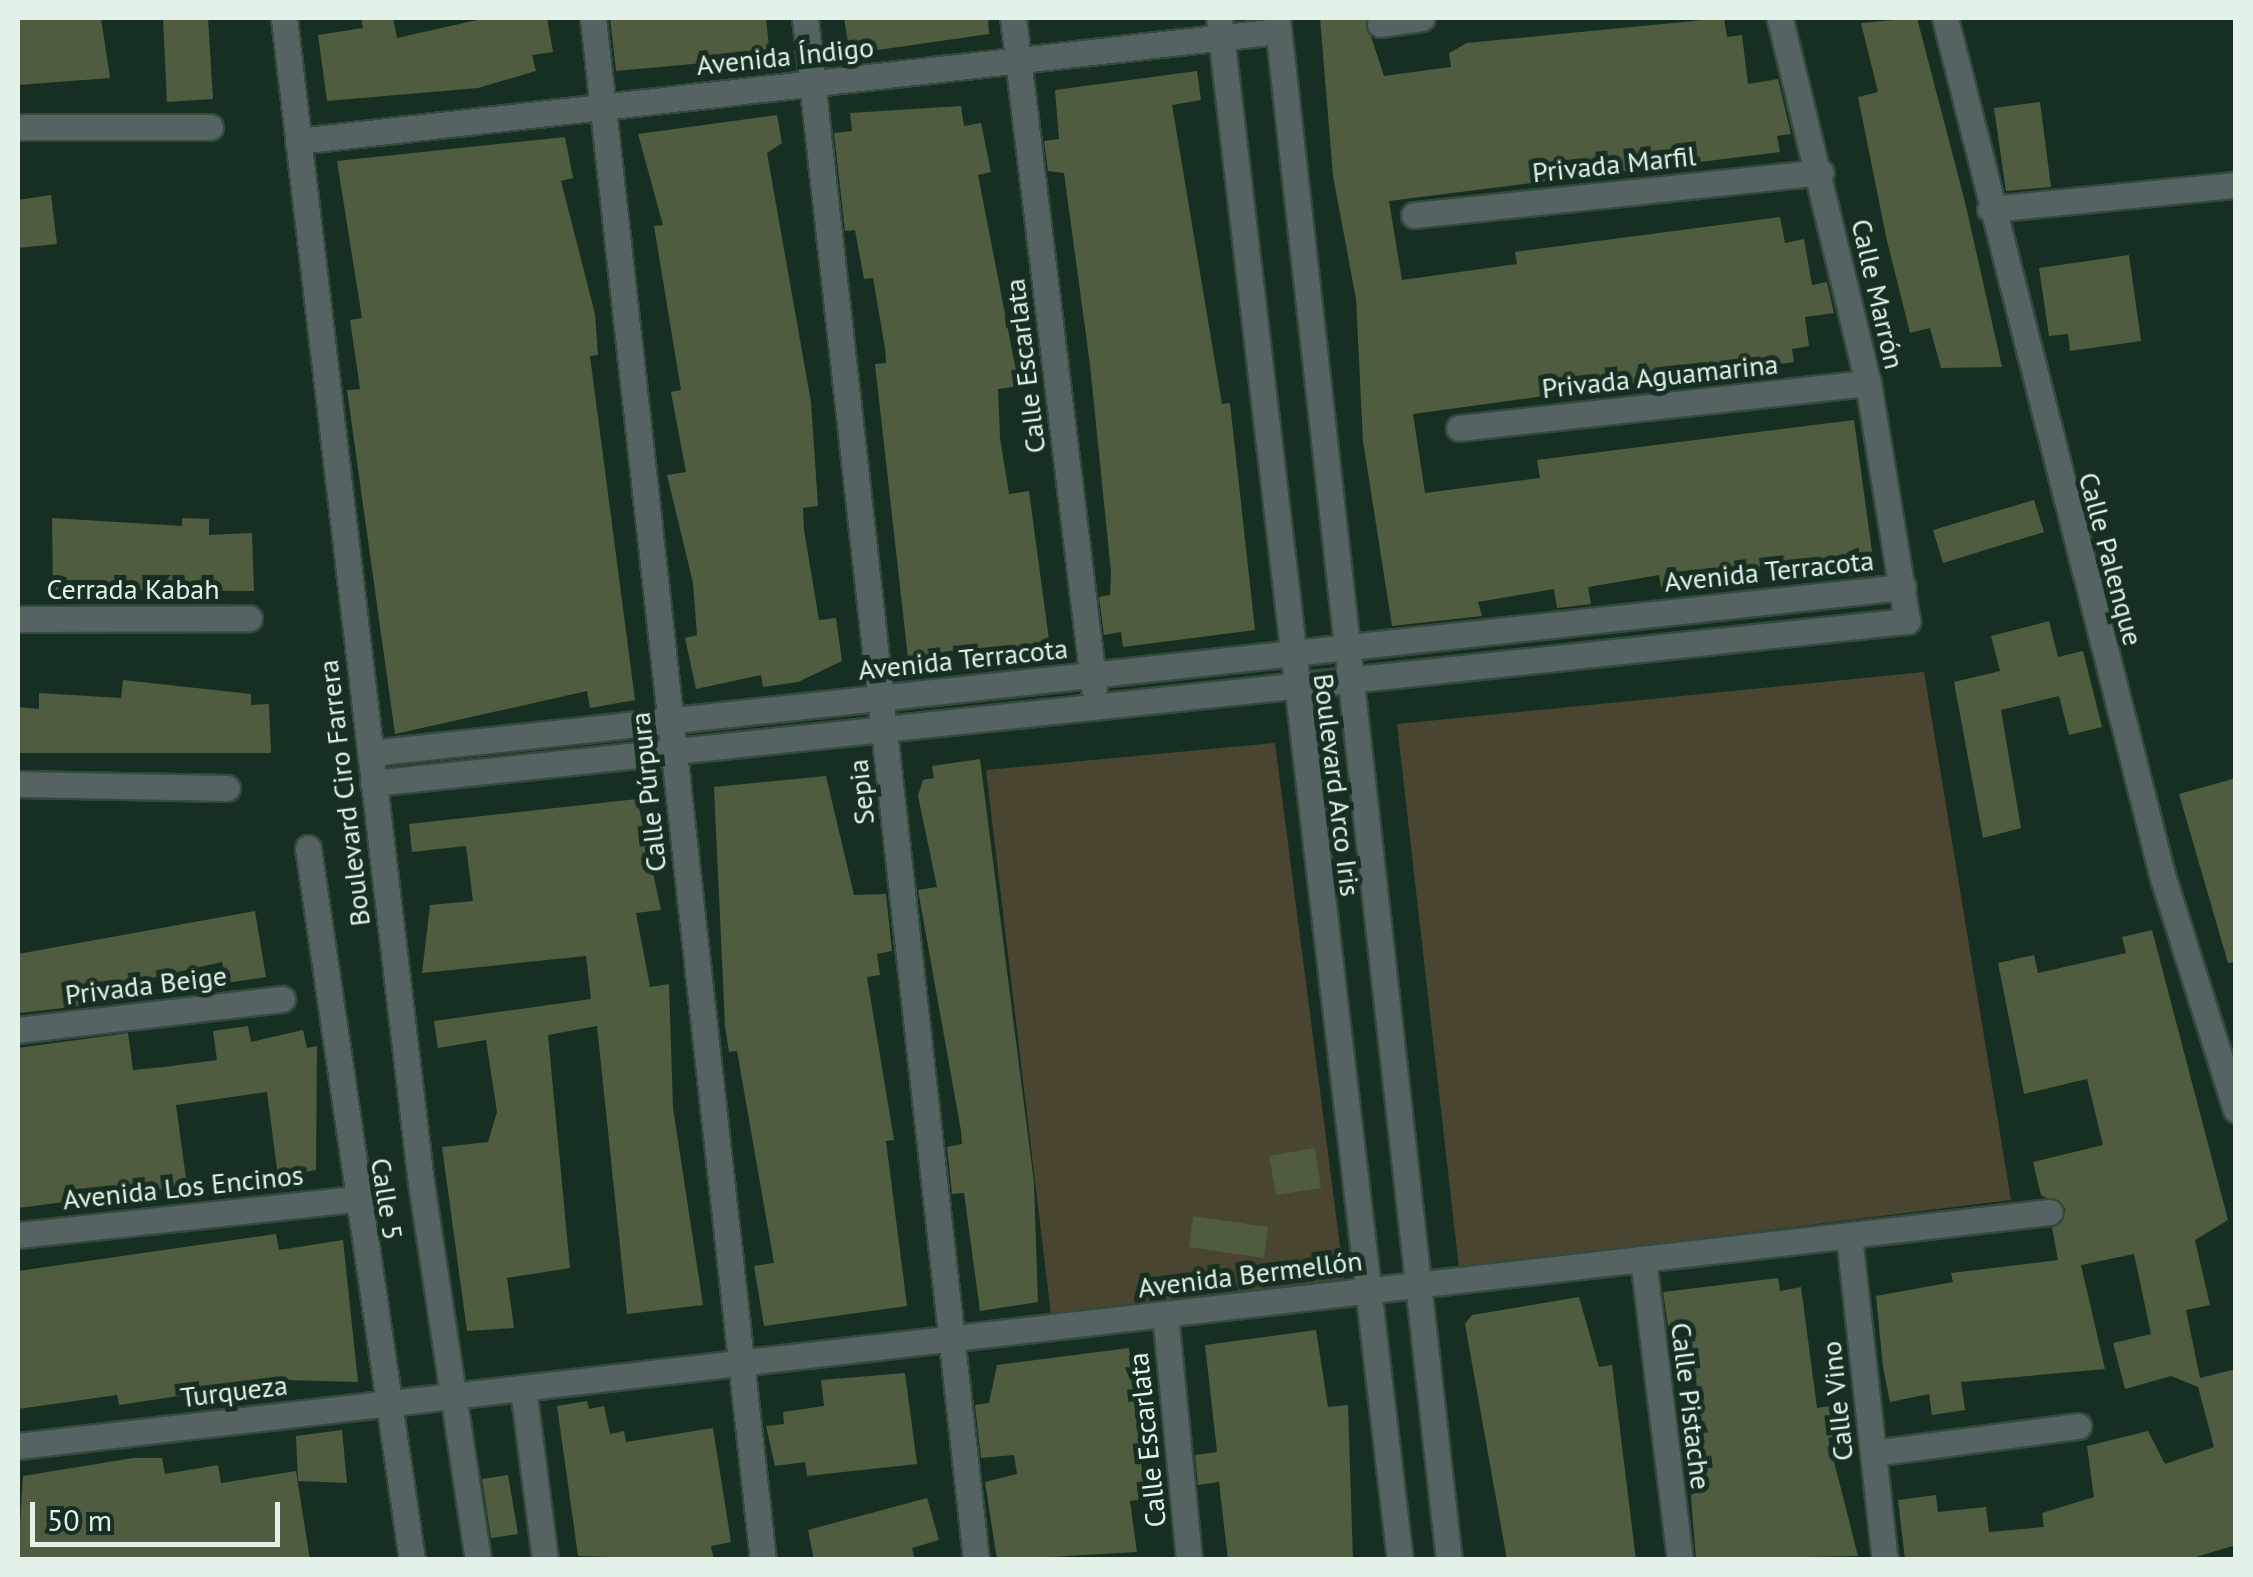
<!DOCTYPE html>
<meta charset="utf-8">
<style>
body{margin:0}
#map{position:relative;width:2253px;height:1577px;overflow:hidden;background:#172f22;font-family:"PT Sans",sans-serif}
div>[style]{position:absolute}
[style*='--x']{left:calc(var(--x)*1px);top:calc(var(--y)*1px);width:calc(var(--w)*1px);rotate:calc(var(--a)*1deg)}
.green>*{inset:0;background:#4a4531}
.building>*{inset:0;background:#4f5c3f}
.roads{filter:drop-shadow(2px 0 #344a3e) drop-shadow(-2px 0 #344a3e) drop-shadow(0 2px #344a3e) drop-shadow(0 -2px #344a3e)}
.minor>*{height:25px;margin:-12.5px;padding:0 12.5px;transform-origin:12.5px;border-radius:12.5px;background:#556362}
span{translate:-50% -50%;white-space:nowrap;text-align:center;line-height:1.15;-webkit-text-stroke:10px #172f22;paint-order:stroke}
.street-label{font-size:28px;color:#e3f1e9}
.frame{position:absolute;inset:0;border:20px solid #e3f1e9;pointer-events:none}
.scale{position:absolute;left:30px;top:1502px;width:250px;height:45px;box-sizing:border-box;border:5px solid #e3f1e9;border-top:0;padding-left:12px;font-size:30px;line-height:35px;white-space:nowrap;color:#e3f1e9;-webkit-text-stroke:8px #172f22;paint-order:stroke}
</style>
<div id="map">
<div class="green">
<div style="clip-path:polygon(1924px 672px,2011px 1200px,1459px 1268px,1397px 724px)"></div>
<div style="clip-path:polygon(1275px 743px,1345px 1285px,1051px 1315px,986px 770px)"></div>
</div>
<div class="building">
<div style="clip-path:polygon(18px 18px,101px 18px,110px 78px,18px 85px)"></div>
<div style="clip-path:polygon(163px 18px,208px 18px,213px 99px,167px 102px)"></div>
<div style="clip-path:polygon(361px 18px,393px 18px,397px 38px,486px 18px,547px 18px,553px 52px,532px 55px,536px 71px,478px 88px,327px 101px,318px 35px,363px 28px)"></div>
<div style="clip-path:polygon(610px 18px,766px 18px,770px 57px,616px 71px)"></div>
<div style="clip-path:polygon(844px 18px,988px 18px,989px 34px,850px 54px)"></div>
<div style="clip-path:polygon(1320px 18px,1365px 18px,1384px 76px,1451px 67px,1449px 53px,1467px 43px,1724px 18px,1727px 37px,1742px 35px,1748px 84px,1778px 79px,1791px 134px,1777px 136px,1780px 152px,1389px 201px,1402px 280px,1517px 264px,1515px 252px,1780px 217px,1785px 243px,1804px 239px,1812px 285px,1827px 282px,1834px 313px,1805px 317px,1809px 346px,1792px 349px,1794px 362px,1413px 414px,1425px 493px,1540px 478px,1537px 460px,1854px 420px,1875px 574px,1841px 577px,1838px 556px,1661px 588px,1659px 575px,1588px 587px,1591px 604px,1557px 608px,1554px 589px,1478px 602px,1482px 616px,1392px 626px,1363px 441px,1356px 299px,1333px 176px)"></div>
<div style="clip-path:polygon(1917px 18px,1965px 202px,2002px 367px,1941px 368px,1930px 328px,1910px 333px,1887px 241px,1858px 97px,1878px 92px,1861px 23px)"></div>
<div style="clip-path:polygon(1197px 71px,1201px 100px,1172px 105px,1222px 404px,1230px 403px,1255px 630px,1123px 647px,1121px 632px,1104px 635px,1099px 597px,1110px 595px,1111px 572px,1090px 365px,1064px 173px,1048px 171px,1044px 141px,1059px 139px,1055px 90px)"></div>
<div style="clip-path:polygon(2040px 102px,2051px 187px,2006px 191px,1994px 108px)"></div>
<div style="clip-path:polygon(961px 106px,964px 126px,981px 123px,991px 172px,978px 175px,1019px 386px,998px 389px,1000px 438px,1009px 494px,1029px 491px,1049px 640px,989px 659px,987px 648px,969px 648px,908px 658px,875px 364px,886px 363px,885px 348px,873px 278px,864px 279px,855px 230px,845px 231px,834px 133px,852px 131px,850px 113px)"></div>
<div style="clip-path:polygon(777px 115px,782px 143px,767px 153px,811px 402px,818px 506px,803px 508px,804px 530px,819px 620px,836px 618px,842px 661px,798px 682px,763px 687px,761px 675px,696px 689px,685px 638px,697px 635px,693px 583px,667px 475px,686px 472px,671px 392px,681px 390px,654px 226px,663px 225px,638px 134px)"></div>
<div style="clip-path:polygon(565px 137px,573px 178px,561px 181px,595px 314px,598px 355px,590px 356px,635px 700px,590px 708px,587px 691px,395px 734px,347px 390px,360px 389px,350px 320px,362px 318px,337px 161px)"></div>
<div style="clip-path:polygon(51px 195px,57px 244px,18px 248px,18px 200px)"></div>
<div style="clip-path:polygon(2129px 255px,2141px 341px,2070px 351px,2068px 334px,2049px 336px,2039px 268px)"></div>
<div style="clip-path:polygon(2034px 500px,2044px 532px,1943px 563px,1933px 530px)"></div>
<div style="clip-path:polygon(52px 518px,182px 526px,182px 518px,209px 519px,209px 535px,252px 533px,254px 591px,53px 590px)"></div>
<div style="clip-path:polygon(2049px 621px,2058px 657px,2083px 651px,2102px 727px,2069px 735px,2059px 696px,2001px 710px,2021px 828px,1983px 838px,1954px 682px,2000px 671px,1991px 636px)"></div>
<div style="clip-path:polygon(123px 680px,251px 694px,251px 705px,269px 704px,271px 753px,18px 753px,18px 707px,39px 709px,39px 693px,121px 698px)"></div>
<div style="clip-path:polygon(980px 759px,1034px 1183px,1038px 1302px,980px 1311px,964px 1193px,952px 1194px,947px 1147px,962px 1144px,961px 1131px,918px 890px,937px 887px,918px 796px,923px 780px,934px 778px,932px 766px)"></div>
<div style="clip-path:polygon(826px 776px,854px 895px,886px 894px,892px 951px,877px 954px,880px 975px,867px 977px,894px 1140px,886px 1141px,907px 1306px,764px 1326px,754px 1266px,774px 1263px,737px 1051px,729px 1052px,725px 1026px,714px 787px)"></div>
<div style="clip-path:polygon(2236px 778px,2236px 962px,2228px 963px,2179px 794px)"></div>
<div style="clip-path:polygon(637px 799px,661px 910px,636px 913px,650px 987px,669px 984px,673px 1108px,703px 1305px,627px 1314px,597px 1026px,548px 1035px,570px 1268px,507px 1278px,514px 1328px,467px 1331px,442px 1147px,488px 1142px,497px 1112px,486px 1040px,438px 1048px,434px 1021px,591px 999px,586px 956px,422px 973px,430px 905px,473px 901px,466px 846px,412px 852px,409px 824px)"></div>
<div style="clip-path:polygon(255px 911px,266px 977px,226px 983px,222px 962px,130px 983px,123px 1001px,20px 1013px,18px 954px)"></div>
<div style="clip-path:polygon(2152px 930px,2228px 1220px,2195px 1240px,2210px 1305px,2186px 1310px,2200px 1378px,2236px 1369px,2236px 1545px,2186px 1560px,1905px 1560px,1898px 1500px,1936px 1495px,1938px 1512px,1986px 1507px,1989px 1532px,2044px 1527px,2042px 1513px,2094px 1497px,2087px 1446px,2148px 1431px,2165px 1464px,2214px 1447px,2198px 1387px,2171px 1376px,2125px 1389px,2113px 1343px,2151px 1334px,2134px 1254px,2081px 1265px,2105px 1369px,1961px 1382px,1965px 1410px,1932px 1415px,1929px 1394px,1890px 1402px,1883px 1367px,1876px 1296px,1953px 1282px,1951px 1273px,2058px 1260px,2052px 1228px,2066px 1209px,2041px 1195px,2033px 1162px,2103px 1145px,2087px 1079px,2024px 1094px,1998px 963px,2034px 955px,2038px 973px,2126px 953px,2122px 937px)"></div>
<div style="clip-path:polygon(248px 1026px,251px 1042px,303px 1030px,307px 1048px,317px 1046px,316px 1170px,278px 1177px,267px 1092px,176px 1105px,187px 1186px,18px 1208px,18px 1048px,128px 1033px,133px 1070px,164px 1067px,217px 1060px,213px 1031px)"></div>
<div style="clip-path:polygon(1315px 1148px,1321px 1188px,1276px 1195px,1269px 1156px)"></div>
<div style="clip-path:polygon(1193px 1216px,1268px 1227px,1264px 1258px,1189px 1247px)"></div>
<div style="clip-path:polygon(276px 1234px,279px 1250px,343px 1240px,358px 1382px,285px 1380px,119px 1405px,117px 1395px,18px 1409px,18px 1271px)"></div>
<div style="clip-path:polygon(1778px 1278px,1780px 1291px,1801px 1287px,1817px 1408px,1835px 1405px,1840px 1436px,1828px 1438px,1858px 1556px,1696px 1559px,1688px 1460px,1703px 1459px,1697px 1387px,1687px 1324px,1668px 1326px,1663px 1292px)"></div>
<div style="clip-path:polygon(1579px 1297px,1599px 1367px,1612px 1365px,1636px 1560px,1507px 1560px,1465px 1324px,1472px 1315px)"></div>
<div style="clip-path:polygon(1316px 1330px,1328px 1407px,1348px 1405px,1353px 1560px,1228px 1560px,1219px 1482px,1198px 1485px,1195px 1455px,1217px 1452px,1205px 1345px)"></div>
<div style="clip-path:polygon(1129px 1348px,1145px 1499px,1130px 1501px,1137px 1552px,997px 1560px,985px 1482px,1017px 1474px,1014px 1455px,981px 1458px,975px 1405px,989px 1403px,997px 1365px)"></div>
<div style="clip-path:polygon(905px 1373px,917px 1464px,807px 1476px,805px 1462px,775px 1466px,766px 1426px,784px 1424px,783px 1412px,824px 1406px,821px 1380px)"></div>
<div style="clip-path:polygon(587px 1401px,589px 1409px,604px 1406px,610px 1434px,624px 1431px,626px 1442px,713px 1428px,731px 1542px,711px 1546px,714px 1560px,578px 1556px,557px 1406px)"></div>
<div style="clip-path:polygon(342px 1430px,347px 1483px,298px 1481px,296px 1436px)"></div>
<div style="clip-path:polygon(133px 1458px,162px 1458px,165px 1474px,218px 1465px,221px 1483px,296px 1471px,310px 1560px,18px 1560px,23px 1476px)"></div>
<div style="clip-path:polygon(508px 1475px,518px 1534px,491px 1538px,482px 1479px)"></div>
<div style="clip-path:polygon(927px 1498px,939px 1540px,912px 1548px,915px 1560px,814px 1560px,808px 1530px)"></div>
</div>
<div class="roads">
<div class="minor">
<div style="--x:284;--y:18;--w:1173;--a:83.29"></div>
<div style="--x:421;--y:1183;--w:381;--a:81.4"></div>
<div style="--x:593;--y:18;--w:1551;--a:83.71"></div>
<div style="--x:805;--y:18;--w:1551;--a:83.67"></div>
<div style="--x:1013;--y:18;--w:675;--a:83.11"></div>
<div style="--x:1219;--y:18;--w:1553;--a:83.31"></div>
<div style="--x:1277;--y:18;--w:1552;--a:83.64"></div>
<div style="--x:1945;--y:18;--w:887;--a:75.78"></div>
<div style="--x:2163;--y:878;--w:243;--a:72.5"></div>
<div style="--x:1380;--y:24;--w:42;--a:-8.1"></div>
<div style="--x:18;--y:127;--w:192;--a:0"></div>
<div style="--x:298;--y:141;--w:986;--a:-6.4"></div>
<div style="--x:1990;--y:209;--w:247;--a:-5.6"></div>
<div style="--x:1414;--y:215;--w:409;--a:-6"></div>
<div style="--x:1459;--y:428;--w:411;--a:-6.3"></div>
<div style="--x:18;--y:619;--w:231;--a:-0.2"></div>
<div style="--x:370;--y:753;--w:1542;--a:-6.18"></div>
<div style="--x:373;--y:783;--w:1543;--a:-6.03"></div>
<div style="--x:1907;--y:621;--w:241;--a:-99.3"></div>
<div style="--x:1868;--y:383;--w:375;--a:-103.6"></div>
<div style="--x:18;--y:784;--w:209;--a:1.1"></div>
<div style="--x:308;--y:848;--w:720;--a:81.69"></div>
<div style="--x:18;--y:1030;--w:266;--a:-6.7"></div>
<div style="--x:18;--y:1235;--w:339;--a:-6.1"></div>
<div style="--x:1849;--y:1236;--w:326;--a:83.7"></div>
<div style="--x:1643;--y:1259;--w:303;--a:83"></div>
<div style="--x:1165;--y:1314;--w:247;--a:84.4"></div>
<div style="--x:523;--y:1388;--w:173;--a:82.7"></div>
<div style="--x:18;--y:1446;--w:2045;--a:-6.57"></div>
<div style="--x:1873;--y:1453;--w:207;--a:-7.5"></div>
</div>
</div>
<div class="street-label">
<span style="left:785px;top:56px;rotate:-6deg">Avenida Índigo</span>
<span style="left:1614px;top:164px;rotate:-6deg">Privada Marfil</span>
<span style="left:1878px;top:294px;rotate:77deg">Calle Marrón</span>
<span style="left:1025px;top:366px;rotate:-97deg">Calle Escarlata</span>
<span style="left:1660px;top:376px;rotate:-6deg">Privada Aguamarina</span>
<span style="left:2111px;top:559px;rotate:75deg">Calle Palenque</span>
<span style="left:1769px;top:571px;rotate:-6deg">Avenida Terracota</span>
<span style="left:133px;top:589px">Cerrada Kabah</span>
<span style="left:963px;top:659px;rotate:-6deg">Avenida Terracota</span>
<span style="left:1337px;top:785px;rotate:83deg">Boulevard Arco Iris</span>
<span style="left:648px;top:792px;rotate:-96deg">Calle Púrpura</span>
<span style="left:861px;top:792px;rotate:-96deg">Sepia</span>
<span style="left:344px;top:793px;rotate:-97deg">Boulevard Ciro Farrera</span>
<span style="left:146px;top:985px;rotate:-7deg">Privada Beige</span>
<span style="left:183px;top:1187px;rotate:-6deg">Avenida Los Encinos</span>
<span style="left:387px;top:1199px;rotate:81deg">Calle 5</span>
<span style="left:1250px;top:1274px;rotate:-7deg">Avenida Bermellón</span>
<span style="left:234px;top:1391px;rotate:-7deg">Turqueza</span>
<span style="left:1837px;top:1401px;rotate:-96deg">Calle Vino</span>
<span style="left:1691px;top:1406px;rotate:83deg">Calle Pistache</span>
<span style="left:1147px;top:1440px;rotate:-96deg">Calle Escarlata</span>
</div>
<div class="frame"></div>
<div class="scale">50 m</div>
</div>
